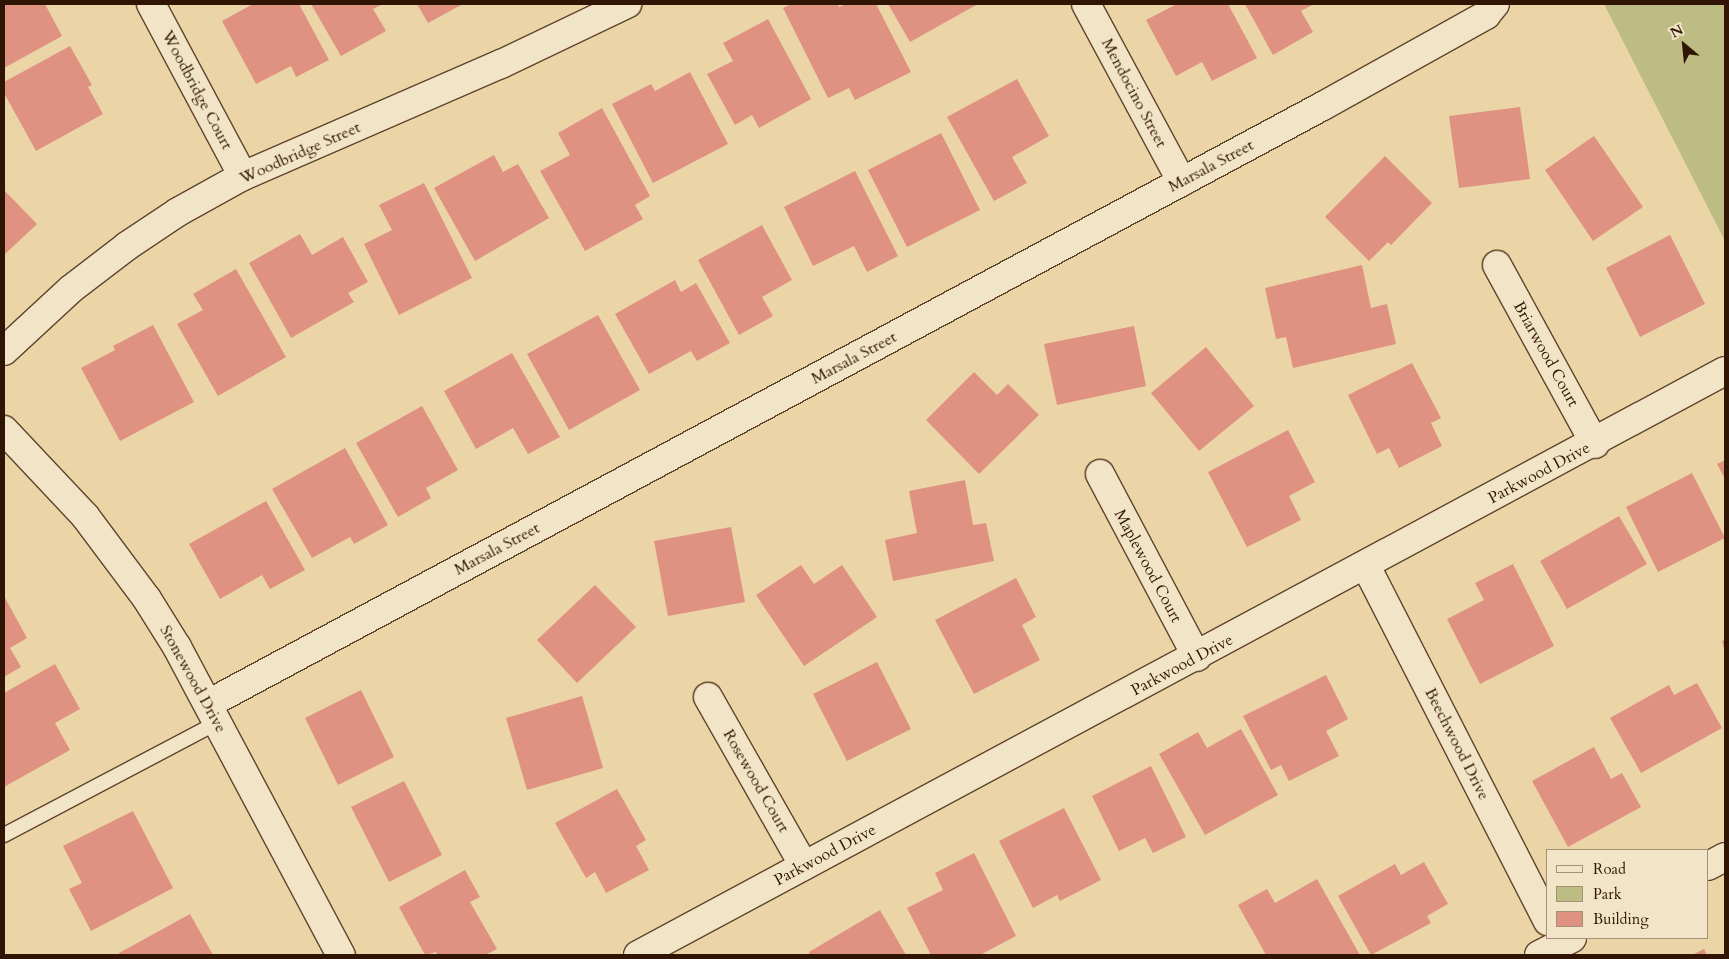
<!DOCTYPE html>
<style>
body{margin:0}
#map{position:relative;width:1729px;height:959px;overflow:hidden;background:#ebd5a7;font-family:Cardo,serif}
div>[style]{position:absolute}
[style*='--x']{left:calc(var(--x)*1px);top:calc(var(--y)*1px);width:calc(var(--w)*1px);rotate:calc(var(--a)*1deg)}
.green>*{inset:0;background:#bdbc83}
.building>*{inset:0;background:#df9281}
.roads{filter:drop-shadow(1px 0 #5f442d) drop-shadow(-1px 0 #5f442d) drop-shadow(0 1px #5f442d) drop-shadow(0 -1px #5f442d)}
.lane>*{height:14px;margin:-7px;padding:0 7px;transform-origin:7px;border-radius:7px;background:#f2e4c6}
.street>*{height:28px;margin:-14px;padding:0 14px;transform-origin:14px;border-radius:14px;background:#f2e4c6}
.secondary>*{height:28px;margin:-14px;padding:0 14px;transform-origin:14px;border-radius:14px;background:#f2e4c6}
span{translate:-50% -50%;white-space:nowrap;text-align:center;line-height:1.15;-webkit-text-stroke:4px #f2e4c6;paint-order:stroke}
.street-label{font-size:16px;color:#301404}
.frame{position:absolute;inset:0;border:5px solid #301404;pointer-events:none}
.legend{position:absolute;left:1546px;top:849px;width:162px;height:90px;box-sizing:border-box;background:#f2e4c6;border:1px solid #a49178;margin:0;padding:6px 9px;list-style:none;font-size:15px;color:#301404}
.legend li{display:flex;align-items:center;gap:10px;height:25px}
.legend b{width:25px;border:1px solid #a49178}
.north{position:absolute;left:1659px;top:20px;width:50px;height:50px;-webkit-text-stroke:4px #f2e4c6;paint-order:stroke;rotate:332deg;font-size:14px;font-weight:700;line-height:20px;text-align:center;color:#301404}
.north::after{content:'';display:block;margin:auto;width:18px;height:22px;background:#301404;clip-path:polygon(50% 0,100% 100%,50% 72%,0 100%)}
</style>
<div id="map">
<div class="green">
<div style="clip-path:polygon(1600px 4px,1725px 4px,1725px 241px,1604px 4px)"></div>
</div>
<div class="building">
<div style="clip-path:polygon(4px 4px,45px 4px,62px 36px,4px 68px)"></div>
<div style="clip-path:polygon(253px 4px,299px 4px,329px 60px,296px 77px,291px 66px,256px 84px,222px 21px)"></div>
<div style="clip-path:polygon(311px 4px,383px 4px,373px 9px,386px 31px,341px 56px)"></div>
<div style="clip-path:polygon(417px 4px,463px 4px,428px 23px)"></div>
<div style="clip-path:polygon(791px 4px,838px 4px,839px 7px,846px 4px,876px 4px,911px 72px,855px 100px,849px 88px,828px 98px,783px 8px)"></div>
<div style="clip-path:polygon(888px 4px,978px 4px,910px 42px)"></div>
<div style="clip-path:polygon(1177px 4px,1228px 4px,1257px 58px,1212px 81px,1202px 62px,1176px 76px,1146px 20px)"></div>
<div style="clip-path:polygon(1245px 4px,1314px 4px,1301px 11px,1313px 32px,1273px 55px)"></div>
<div style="clip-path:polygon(768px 19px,811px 99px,759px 128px,752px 115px,735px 125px,707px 74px,733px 61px,723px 43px)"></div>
<div style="clip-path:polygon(70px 46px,92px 85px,88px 87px,103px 114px,36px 151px,4px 93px,4px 82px)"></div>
<div style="clip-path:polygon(690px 72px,728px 144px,653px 183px,612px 104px,651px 84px,655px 91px)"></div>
<div style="clip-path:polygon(1017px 79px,1049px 136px,1012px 157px,1027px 183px,994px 201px,947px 117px)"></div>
<div style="clip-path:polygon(1520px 107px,1530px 179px,1459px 188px,1449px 116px)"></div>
<div style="clip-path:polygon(602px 108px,650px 196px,635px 205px,643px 219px,585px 251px,540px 171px,570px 155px,558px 133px)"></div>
<div style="clip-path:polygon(941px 133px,980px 210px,907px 247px,868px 170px)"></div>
<div style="clip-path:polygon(1594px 136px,1643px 207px,1593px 241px,1545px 170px)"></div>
<div style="clip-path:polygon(494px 155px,503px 172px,518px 164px,549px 218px,475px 261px,434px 188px)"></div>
<div style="clip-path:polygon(1385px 156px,1432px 203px,1391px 245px,1388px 242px,1369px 261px,1325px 217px)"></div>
<div style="clip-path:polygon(855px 171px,898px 256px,867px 272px,854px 246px,813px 266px,784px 207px)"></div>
<div style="clip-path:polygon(424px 183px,472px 278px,399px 315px,364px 244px,392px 230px,379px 205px)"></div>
<div style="clip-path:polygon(4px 190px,37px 224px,4px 255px)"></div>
<div style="clip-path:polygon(762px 225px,792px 280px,762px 297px,773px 316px,739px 335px,698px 260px)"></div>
<div style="clip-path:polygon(300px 234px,312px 255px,343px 237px,368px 282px,348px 293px,354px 302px,291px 338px,249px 263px)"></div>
<div style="clip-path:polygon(1670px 235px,1705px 304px,1640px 337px,1606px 268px)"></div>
<div style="clip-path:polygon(1362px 265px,1371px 308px,1387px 304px,1396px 344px,1293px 368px,1286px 337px,1276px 339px,1265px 288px)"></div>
<div style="clip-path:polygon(236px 269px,286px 357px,218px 396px,177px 324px,203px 310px,193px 294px)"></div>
<div style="clip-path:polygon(675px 280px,681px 292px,696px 283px,730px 343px,697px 361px,691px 351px,649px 374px,615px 314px)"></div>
<div style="clip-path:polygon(598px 315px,640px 390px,569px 430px,527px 354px)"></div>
<div style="clip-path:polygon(153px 325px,194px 402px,120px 441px,81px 368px,115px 350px,113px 346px)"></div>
<div style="clip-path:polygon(1134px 326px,1146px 386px,1057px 405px,1044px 344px)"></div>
<div style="clip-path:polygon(1206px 347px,1254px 406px,1199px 451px,1151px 393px)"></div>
<div style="clip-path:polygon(512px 353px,560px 437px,528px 454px,513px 428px,476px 449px,444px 391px)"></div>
<div style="clip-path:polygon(1412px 363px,1441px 418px,1431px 423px,1442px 446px,1399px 468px,1389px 448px,1377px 454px,1348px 395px)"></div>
<div style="clip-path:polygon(974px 372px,997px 395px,1008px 384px,1039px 415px,979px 474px,926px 420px)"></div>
<div style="clip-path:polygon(422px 406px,458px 470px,426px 488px,431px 498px,398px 517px,356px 443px)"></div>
<div style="clip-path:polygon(1288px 430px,1315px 482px,1289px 496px,1301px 520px,1247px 547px,1208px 472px)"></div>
<div style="clip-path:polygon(345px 448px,388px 525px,354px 544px,350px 537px,312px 558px,272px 489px)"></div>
<div style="clip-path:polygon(1725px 460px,1725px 479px,1717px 464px)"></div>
<div style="clip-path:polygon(1692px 473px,1725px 538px,1658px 572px,1626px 507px)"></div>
<div style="clip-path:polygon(965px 480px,973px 525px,986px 523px,994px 561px,893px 581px,885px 540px,917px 533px,909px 491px)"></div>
<div style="clip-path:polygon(266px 501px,305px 570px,270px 589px,262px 575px,220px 599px,189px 544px)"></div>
<div style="clip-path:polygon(1619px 516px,1647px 564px,1567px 609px,1540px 561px)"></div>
<div style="clip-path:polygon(731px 527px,745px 602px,668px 616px,654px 541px)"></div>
<div style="clip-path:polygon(1513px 564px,1554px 646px,1480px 684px,1447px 619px,1484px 600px,1475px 583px)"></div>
<div style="clip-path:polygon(801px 565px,814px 584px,842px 565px,877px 617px,804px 666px,756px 595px)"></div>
<div style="clip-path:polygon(1016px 578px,1036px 617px,1022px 625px,1040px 660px,974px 694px,935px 620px)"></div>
<div style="clip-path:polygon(595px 585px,636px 627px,577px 683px,537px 640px)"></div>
<div style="clip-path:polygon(4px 596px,27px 638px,10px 648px,21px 667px,4px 677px)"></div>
<div style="clip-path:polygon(1725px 640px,1725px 652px,1722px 641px)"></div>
<div style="clip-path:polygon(877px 662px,911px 729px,847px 761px,813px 694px)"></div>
<div style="clip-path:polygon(55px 664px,80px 709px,55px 723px,70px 750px,4px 787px,4px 693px)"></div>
<div style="clip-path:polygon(1326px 675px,1348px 719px,1326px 731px,1339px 756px,1289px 781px,1281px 765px,1271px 770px,1243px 716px)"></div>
<div style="clip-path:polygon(1697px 683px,1722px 728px,1641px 773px,1610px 718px,1669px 685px,1674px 695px)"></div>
<div style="clip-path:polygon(361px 690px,394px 757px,338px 785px,305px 718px)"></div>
<div style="clip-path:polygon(582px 696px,603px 768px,527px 790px,506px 718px)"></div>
<div style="clip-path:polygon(1241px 729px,1278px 795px,1205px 835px,1159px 754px,1198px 732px,1207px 748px)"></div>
<div style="clip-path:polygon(1594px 747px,1611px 779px,1622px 773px,1641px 807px,1568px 847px,1532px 781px)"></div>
<div style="clip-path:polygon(1151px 766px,1186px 837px,1153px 853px,1145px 838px,1119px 851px,1092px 796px)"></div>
<div style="clip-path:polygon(404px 781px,442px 855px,389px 882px,351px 807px)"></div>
<div style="clip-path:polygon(617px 789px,646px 840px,636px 846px,649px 870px,606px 893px,595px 872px,586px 878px,555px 823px)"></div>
<div style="clip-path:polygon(1064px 808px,1101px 880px,1060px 901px,1057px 895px,1033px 908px,999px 841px)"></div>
<div style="clip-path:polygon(133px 811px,173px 888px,91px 931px,69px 889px,82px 883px,63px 846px)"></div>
<div style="clip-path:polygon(974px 853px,1016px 936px,980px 955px,931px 955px,907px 908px,943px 890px,935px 873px)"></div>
<div style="clip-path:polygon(1424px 862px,1448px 904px,1427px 916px,1431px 923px,1371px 955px,1338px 896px,1395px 864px,1401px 875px)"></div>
<div style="clip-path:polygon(465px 870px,480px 897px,470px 902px,497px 949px,485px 955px,438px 955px,436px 952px,425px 955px,399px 907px)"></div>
<div style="clip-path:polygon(1317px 879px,1360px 955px,1266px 955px,1238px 905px,1267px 889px,1275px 903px)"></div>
<div style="clip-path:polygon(880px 910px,906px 955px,810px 955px,809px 952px)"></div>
<div style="clip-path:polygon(190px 914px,213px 955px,120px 955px,119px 953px)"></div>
<div style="clip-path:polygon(1704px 949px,1707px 955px,1692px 955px)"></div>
</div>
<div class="roads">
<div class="lane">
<div style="--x:4;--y:835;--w:242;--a:-27.8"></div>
</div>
<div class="street">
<div style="--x:151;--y:4;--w:195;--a:61.9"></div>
<div style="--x:1086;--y:4;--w:202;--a:61.7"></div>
<div style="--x:1497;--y:265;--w:204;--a:61.3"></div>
<div style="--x:4;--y:351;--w:91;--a:-42.8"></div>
<div style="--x:71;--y:289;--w:71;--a:-37.5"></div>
<div style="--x:127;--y:246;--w:61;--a:-33.7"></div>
<div style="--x:178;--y:212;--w:74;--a:-29"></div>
<div style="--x:243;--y:176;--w:281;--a:-23.5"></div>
<div style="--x:501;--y:64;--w:140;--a:-25.5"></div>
<div style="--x:1100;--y:474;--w:207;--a:62.1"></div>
<div style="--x:1366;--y:566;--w:399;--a:62.9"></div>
<div style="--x:708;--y:697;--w:194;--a:60.4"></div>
<div style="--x:208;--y:704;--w:1263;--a:-28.21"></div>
<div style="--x:1321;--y:107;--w:189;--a:-29.1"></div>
<div style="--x:1486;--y:15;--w:14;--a:-51"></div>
<div style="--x:1708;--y:866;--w:19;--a:-28"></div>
<div style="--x:638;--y:955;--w:1234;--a:-28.25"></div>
<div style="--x:1539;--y:955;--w:37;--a:-27"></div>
</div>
<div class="secondary">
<div style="--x:4;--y:430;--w:118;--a:46.7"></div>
<div style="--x:85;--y:516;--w:104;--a:53.2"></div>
<div style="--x:147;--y:599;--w:57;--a:58"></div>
<div style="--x:177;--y:647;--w:349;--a:62"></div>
</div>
</div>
<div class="street-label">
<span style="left:197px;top:90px;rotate:62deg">Woodbridge Court</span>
<span style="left:1134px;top:93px;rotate:62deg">Mendocino Street</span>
<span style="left:300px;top:153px;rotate:-24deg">Woodbridge Street</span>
<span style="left:1211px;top:166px;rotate:-28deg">Marsala Street</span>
<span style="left:1546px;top:354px;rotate:61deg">Briarwood Court</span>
<span style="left:854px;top:358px;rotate:-28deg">Marsala Street</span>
<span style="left:1539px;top:473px;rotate:-28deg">Parkwood Drive</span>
<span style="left:497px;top:549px;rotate:-28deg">Marsala Street</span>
<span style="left:1148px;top:566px;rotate:62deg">Maplewood Court</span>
<span style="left:1182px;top:665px;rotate:-28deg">Parkwood Drive</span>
<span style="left:193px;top:679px;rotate:61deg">Stonewood Drive</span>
<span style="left:1457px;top:744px;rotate:63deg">Beechwood Drive</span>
<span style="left:756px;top:781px;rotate:60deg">Rosewood Court</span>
<span style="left:825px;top:855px;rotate:-28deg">Parkwood Drive</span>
</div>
<div class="frame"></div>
<ul class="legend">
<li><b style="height:6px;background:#f2e4c6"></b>Road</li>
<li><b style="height:14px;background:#bdbc83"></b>Park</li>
<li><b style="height:14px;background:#df9281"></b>Building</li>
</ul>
<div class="north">N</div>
</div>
